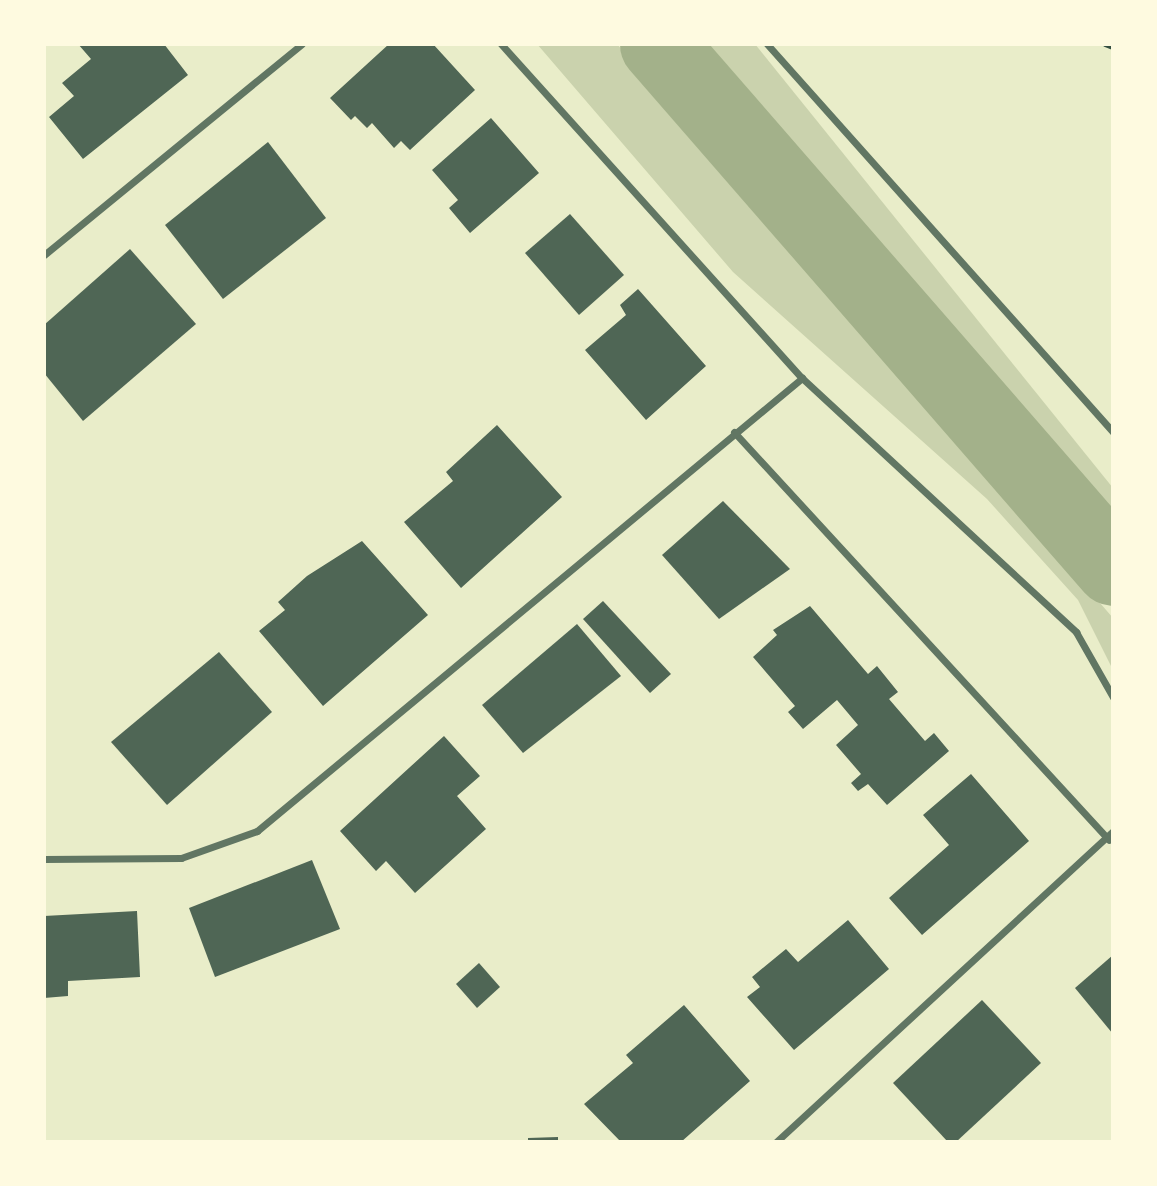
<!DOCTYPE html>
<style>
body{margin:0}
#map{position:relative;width:1157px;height:1186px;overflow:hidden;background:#e9edc9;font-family:"Golos Text",sans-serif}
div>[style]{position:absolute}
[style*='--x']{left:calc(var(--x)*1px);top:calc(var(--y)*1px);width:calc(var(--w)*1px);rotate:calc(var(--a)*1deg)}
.green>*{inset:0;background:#cad2ad}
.river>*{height:77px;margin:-38.5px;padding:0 38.5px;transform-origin:38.5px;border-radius:38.5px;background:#a3b18a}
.building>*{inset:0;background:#4f6655}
.path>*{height:4.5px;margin:-2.25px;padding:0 2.25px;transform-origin:2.25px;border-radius:2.25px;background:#344e41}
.minor>*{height:7px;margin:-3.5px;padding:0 3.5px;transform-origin:3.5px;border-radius:3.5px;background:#617663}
span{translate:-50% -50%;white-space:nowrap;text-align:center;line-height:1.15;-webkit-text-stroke:5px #fefae0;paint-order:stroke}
.frame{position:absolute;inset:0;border:46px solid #fefae0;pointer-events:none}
</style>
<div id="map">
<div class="green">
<div style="clip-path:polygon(537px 44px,617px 44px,1113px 618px,1113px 670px,1078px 600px,987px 499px,733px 272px)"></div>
<div style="clip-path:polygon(685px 44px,755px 44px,1113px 488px,1113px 545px)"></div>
</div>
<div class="river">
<div style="--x:658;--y:44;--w:693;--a:48.98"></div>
</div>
<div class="building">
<div style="clip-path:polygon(78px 44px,164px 44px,188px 75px,83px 159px,49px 117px,74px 96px,62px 83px,91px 59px)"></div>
<div style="clip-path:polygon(389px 44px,433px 44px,475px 90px,410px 150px,401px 141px,394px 148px,372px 123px,367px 128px,355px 116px,351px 120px,330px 98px)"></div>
<div style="clip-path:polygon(491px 118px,539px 173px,470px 233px,449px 208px,458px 200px,432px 170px)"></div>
<div style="clip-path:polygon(268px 142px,326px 218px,223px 299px,165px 225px)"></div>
<div style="clip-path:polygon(570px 214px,624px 275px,579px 315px,525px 253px)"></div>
<div style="clip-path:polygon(130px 249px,196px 324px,83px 421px,44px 373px,44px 325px)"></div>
<div style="clip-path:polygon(638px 289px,706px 366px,646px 420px,585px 350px,626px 315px,620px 305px)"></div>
<div style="clip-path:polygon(497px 425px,562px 497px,461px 588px,404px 522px,453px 481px,446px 472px)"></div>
<div style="clip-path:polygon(723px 501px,790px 569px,719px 619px,662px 555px)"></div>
<div style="clip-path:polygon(362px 541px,428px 615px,323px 706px,259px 631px,285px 610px,278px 602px,307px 576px)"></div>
<div style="clip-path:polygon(603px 601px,671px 674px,650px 693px,583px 619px)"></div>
<div style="clip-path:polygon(810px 606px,868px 674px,877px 666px,898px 692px,889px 699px,925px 741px,934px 733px,949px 751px,887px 805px,868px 784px,858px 791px,851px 783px,861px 774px,836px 745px,858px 725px,837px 700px,803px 729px,788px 712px,795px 706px,753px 657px,777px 635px,773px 630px)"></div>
<div style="clip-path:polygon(577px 624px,621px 676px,523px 753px,482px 705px)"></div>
<div style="clip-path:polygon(219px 652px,272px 712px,167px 805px,111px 742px)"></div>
<div style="clip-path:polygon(444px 736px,480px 776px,457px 796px,486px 829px,415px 893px,386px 861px,376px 871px,340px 831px)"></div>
<div style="clip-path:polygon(971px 774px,1029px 841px,922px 935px,889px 898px,949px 845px,923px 815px)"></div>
<div style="clip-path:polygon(312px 860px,340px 929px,215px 977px,189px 908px)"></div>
<div style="clip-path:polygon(137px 911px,140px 977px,68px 981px,68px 996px,44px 998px,44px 916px)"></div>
<div style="clip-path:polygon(848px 920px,889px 969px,794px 1050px,747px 997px,760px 987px,752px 977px,786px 949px,798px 962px)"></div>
<div style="clip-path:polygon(1113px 955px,1113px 1034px,1075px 988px)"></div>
<div style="clip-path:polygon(479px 963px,500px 987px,477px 1008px,456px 984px)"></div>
<div style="clip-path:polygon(982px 1000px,1041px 1063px,956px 1142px,948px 1142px,893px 1083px)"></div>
<div style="clip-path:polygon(684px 1005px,750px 1081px,681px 1142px,621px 1142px,584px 1104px,633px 1063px,626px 1055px)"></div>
<div style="clip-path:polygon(558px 1137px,558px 1142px,528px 1142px,528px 1138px)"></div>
</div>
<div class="path">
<div style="--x:1105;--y:44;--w:9;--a:21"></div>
</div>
<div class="minor">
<div style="--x:501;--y:44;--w:450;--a:48"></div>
<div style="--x:802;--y:378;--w:374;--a:42.8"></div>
<div style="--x:1076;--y:632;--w:75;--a:60.4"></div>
<div style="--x:767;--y:44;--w:520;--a:48.27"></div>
<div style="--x:44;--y:255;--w:333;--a:-39.3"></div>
<div style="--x:734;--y:432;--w:554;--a:47.41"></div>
<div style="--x:44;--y:859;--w:137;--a:-0.4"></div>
<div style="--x:181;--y:858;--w:81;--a:-19.6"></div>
<div style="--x:257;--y:831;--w:709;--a:-39.73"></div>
<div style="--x:776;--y:1142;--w:459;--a:-42.7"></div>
</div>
<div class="frame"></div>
</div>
